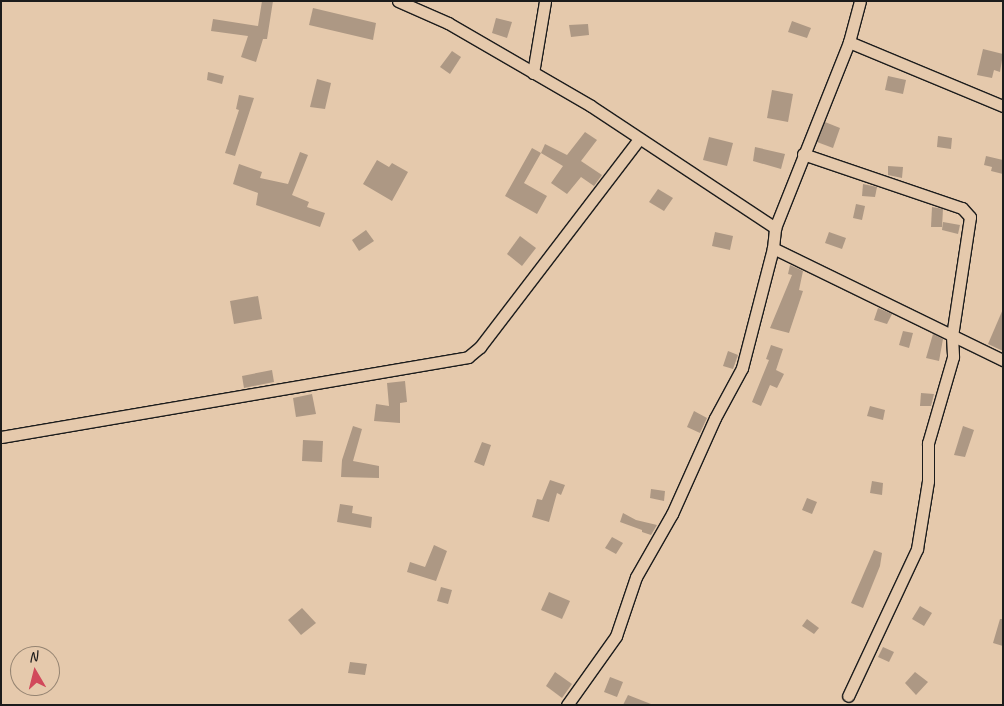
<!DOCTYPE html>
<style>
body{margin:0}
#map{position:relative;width:1004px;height:706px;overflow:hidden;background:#e5c9ac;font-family:Caveat,sans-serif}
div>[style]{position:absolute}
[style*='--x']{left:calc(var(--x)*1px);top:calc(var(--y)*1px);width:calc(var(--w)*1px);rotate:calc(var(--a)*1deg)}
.building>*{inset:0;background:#ad9884}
.roads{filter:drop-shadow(1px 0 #1c1c1c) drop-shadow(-1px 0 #1c1c1c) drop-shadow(0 1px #1c1c1c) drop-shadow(0 -1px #1c1c1c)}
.minor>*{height:11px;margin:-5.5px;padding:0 5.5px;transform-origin:5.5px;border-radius:5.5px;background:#e5c9ac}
span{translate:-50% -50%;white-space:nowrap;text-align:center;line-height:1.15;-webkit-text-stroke:5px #e5c9ac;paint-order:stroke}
.frame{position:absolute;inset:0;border:2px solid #1c1c1c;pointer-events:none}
.north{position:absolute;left:10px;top:646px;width:50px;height:50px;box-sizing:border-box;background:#e5c9ac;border:1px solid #958472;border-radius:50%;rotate:352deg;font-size:14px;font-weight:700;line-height:20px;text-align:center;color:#1c1c1c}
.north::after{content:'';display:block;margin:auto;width:18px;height:22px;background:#d1495b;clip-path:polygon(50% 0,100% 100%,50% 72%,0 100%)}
</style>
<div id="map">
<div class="building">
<div style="clip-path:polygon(262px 1px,273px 1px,267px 39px,263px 39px,256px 62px,241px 57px,248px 36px,211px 31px,213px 19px,258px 26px)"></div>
<div style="clip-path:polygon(313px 8px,376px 23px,373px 40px,309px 25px)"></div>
<div style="clip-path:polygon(496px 18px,512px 22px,507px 38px,492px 33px)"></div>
<div style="clip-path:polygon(792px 21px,811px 28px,807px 38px,788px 32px)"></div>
<div style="clip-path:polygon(588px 24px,589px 35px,571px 37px,569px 25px)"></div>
<div style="clip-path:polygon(983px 49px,1003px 54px,1000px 72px,994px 70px,992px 78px,977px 75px)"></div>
<div style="clip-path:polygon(452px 51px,461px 57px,450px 74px,440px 67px)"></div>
<div style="clip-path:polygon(208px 72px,224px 76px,222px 84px,207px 80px)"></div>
<div style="clip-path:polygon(888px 76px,906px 80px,903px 94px,885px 90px)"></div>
<div style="clip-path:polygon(317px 79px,331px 83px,325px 109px,310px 107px)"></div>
<div style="clip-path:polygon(772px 90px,793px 94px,788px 122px,767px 118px)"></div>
<div style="clip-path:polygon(239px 95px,254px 98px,235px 156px,225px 153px,239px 110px,236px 109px)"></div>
<div style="clip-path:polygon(825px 122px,840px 128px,833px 148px,817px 142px)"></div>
<div style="clip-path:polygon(585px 132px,597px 140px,581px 161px,602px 175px,594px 186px,581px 177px,567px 194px,551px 183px,563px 166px,541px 153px,545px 144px,567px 155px)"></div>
<div style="clip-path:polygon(938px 136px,952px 138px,951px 149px,937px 147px)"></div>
<div style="clip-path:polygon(709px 137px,733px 143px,727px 166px,703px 160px)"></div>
<div style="clip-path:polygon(755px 147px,785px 154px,781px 169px,753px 161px)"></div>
<div style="clip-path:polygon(532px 148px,541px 153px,524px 183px,547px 196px,537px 214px,505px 196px)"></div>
<div style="clip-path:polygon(300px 152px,308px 155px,292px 195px,309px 202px,307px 207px,325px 213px,320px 227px,256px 205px,258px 193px,233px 184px,239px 164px,262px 172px,260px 178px,288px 184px)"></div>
<div style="clip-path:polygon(986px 156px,1003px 160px,1003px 174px,991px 171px,992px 167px,984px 165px)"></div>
<div style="clip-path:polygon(377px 160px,389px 167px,392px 163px,408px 172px,392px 201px,363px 184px)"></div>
<div style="clip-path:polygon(888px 166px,903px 167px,902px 178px,888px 175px)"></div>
<div style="clip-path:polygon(863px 184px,877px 187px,875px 197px,862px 196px)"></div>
<div style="clip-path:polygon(658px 189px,673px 198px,664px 211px,649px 202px)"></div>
<div style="clip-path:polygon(856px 204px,865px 206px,862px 220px,853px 218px)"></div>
<div style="clip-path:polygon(932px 207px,943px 209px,942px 227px,931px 227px)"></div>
<div style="clip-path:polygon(943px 222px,960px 225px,958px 234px,942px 230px)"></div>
<div style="clip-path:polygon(366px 230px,374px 241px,359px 251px,352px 240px)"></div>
<div style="clip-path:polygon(715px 232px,733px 236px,730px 250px,712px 246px)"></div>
<div style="clip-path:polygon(829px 232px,846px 238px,842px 249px,825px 243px)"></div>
<div style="clip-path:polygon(520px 236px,536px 248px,522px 266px,507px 254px)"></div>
<div style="clip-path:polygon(790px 265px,803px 271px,799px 290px,803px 291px,789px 333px,770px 328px,792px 275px,788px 274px)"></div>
<div style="clip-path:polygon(258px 296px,262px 319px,234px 324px,230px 301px)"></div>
<div style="clip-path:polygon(878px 308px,892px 314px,887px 324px,874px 320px)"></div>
<div style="clip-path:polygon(1003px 309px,1003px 351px,988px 344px)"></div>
<div style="clip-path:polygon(903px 331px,913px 333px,909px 348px,899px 345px)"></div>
<div style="clip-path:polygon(933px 334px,943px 339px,939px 361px,926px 358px)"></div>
<div style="clip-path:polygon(771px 345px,783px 349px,776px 370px,784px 374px,777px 388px,770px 385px,761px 406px,752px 402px,769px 360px,766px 359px)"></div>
<div style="clip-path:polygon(728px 351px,738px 355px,733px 369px,723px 366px)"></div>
<div style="clip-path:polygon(272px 370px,274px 382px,244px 388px,242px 376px)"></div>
<div style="clip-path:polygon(405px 381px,407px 402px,400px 403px,400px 423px,374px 421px,376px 404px,389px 406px,387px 383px)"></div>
<div style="clip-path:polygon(921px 393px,934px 394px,931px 406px,920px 406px)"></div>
<div style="clip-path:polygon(312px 394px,316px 414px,296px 417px,293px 398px)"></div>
<div style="clip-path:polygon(870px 406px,885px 410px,883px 420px,867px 416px)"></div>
<div style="clip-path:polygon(694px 411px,707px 418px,700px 433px,687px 427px)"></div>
<div style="clip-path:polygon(353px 426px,362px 429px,353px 461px,379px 466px,379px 478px,341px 477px,342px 460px)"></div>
<div style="clip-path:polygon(963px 426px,974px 430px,965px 457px,954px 455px)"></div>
<div style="clip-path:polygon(303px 440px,323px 441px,322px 462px,302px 461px)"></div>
<div style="clip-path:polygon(482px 442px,491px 445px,484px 466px,474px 462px)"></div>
<div style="clip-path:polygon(550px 480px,565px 485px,561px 495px,557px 493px,549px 522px,532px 517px,537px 499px,542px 500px)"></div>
<div style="clip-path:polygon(872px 481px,883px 483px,882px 495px,870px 493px)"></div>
<div style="clip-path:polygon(651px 489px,665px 491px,664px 501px,650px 498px)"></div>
<div style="clip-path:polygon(807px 498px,817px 502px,812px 514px,802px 510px)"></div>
<div style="clip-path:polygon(340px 504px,353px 506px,352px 513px,372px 517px,371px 528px,337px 522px)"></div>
<div style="clip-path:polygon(623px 513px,636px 520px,657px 525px,651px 535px,642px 532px,642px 530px,620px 522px)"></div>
<div style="clip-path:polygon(612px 537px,623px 543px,616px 554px,605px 548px)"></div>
<div style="clip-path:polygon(434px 545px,447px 551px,436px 581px,407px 572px,410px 562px,425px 567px)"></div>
<div style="clip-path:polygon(874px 550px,882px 553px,880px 566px,863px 608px,851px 603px)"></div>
<div style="clip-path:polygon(441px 587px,452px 590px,448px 604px,437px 601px)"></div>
<div style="clip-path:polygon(549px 592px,570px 601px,562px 619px,541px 610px)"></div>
<div style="clip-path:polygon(920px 606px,932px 613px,924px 626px,912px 619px)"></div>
<div style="clip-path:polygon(302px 608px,316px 623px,301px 635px,288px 620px)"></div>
<div style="clip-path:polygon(807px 619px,819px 628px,814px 634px,802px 626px)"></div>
<div style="clip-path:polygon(1000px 619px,1003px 619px,1003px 646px,993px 643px)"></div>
<div style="clip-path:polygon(883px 647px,894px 652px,889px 662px,878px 657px)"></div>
<div style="clip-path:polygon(350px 662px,367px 664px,365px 675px,348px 673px)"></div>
<div style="clip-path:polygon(555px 672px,572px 684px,562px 698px,546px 686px)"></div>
<div style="clip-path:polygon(915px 672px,928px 682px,916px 695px,905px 683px)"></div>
<div style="clip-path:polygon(610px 677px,623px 682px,617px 697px,604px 692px)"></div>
<div style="clip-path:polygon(628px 695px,651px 704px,651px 705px,623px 705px)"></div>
</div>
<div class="roads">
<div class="minor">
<div style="--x:398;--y:1;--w:55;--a:23.7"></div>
<div style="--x:448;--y:23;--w:165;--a:30.1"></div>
<div style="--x:591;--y:106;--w:221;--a:33.5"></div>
<div style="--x:849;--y:42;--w:167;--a:22.6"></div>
<div style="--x:533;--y:73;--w:73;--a:-80.5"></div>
<div style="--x:803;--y:154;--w:168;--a:18.8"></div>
<div style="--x:962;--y:208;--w:12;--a:48"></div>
<div style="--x:970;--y:217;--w:120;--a:98.6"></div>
<div style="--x:952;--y:336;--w:21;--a:87"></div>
<div style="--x:953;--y:357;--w:90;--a:106.2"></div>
<div style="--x:928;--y:443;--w:38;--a:90"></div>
<div style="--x:928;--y:481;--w:69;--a:99.2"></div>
<div style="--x:917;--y:549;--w:162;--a:115.1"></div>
<div style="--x:773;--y:248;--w:256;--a:26"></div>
<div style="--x:1;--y:437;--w:474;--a:-9.7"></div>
<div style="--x:468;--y:357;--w:16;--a:-40"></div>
<div style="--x:480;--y:347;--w:260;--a:-52.6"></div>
<div style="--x:567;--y:705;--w:85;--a:-54.6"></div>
<div style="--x:616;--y:636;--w:62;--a:-71.3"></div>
<div style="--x:636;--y:577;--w:73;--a:-60.3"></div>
<div style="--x:672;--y:514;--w:105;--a:-65.9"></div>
<div style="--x:715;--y:418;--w:57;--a:-61.6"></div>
<div style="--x:742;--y:368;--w:124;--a:-75.5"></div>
<div style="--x:773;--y:248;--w:20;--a:-84"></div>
<div style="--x:775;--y:228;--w:200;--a:-68.3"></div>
<div style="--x:849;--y:42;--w:42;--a:-75"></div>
</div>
</div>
<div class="frame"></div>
<div class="north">N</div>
</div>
